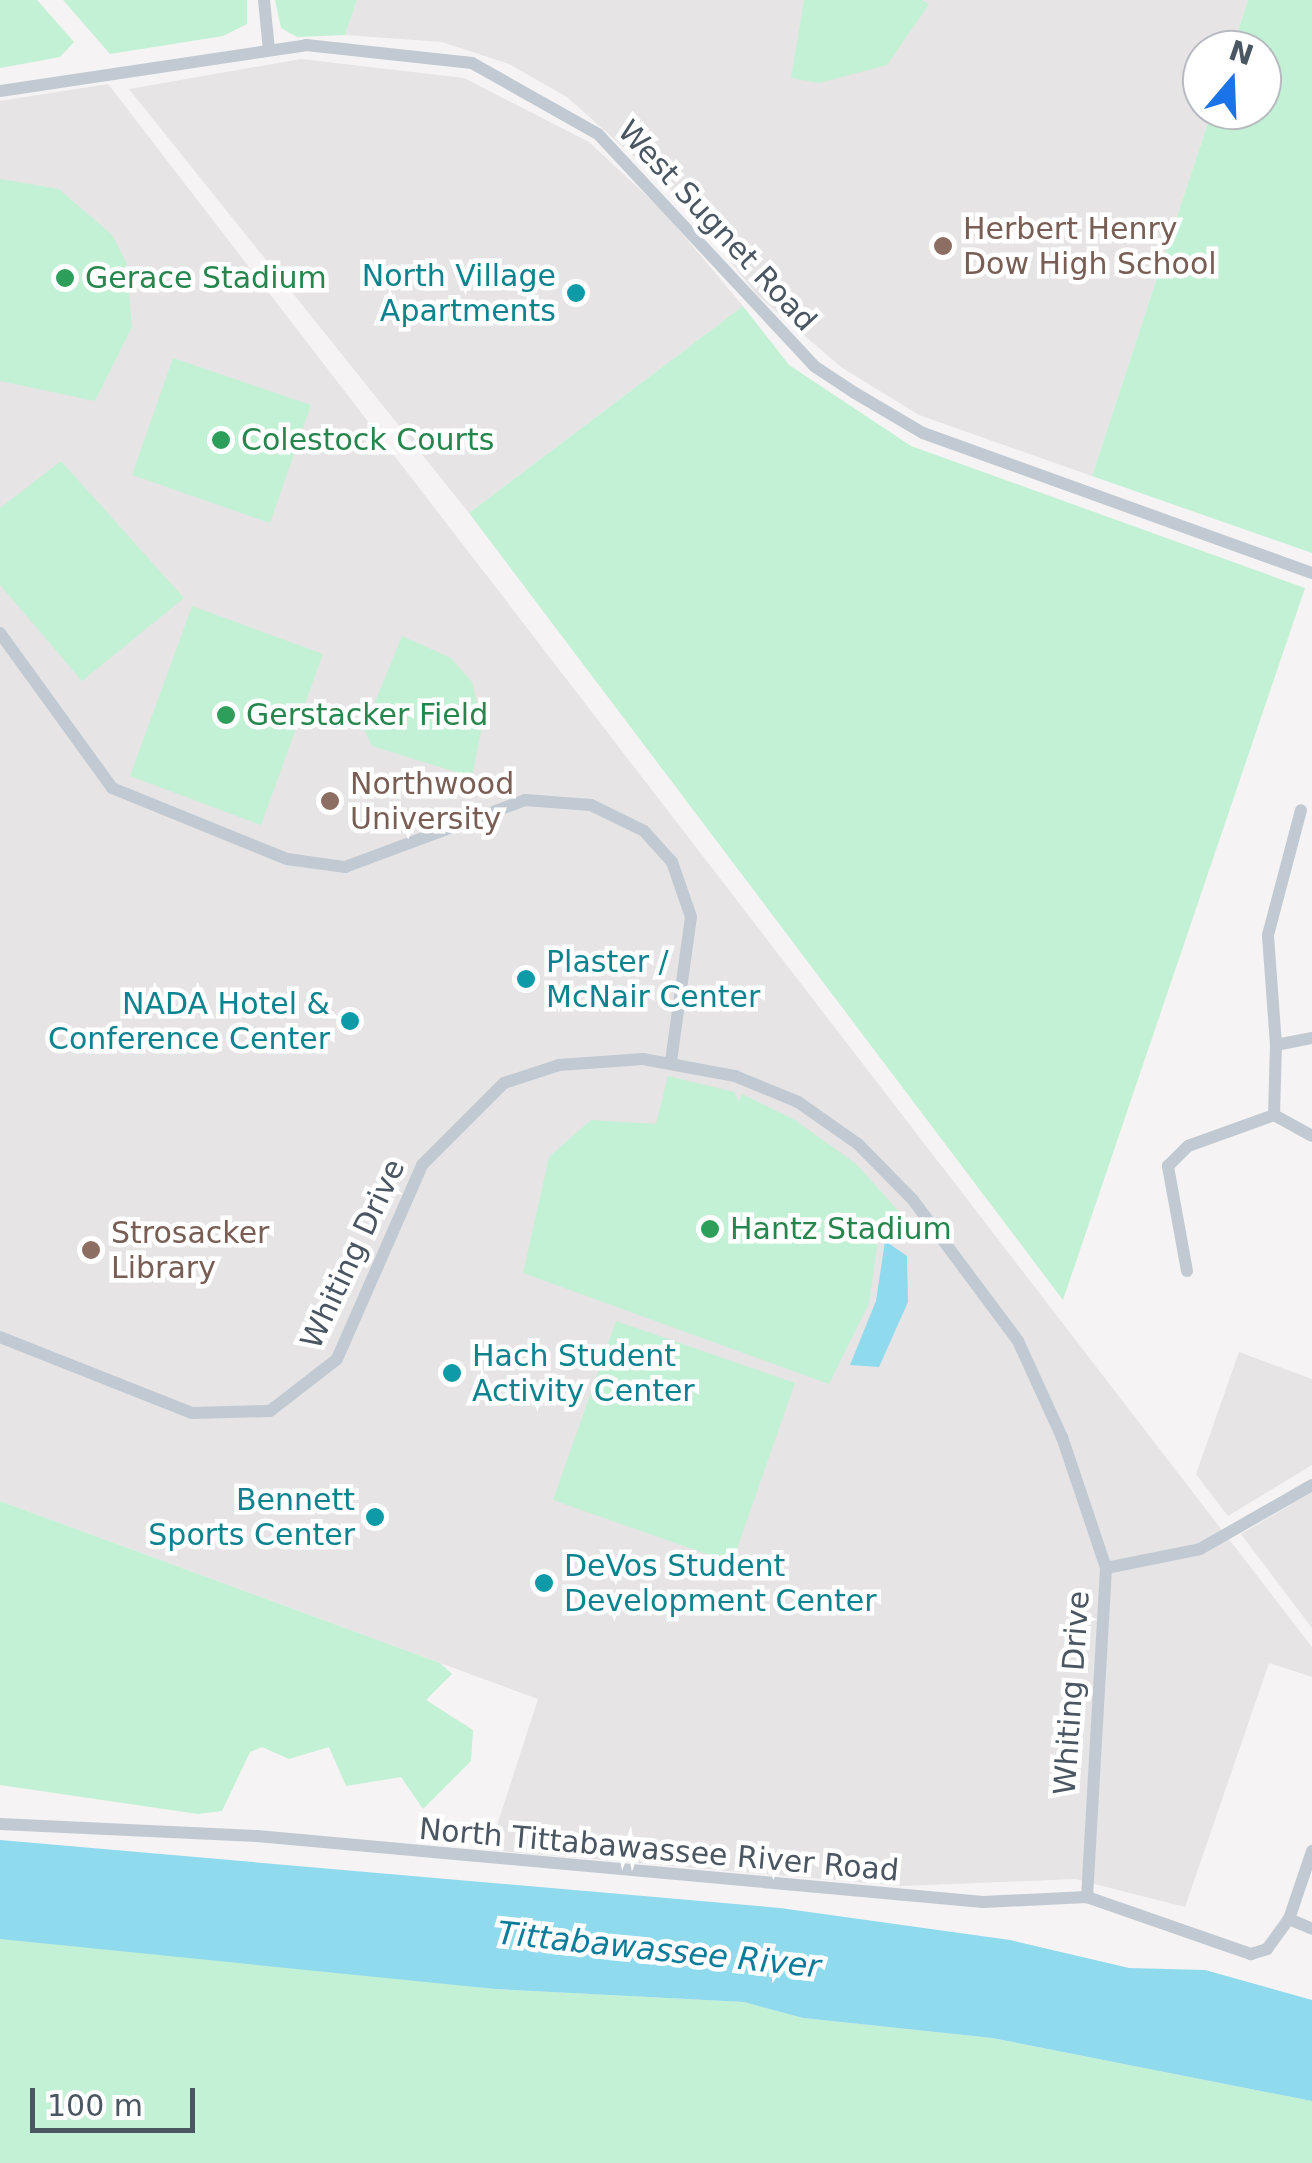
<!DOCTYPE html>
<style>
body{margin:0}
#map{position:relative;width:1312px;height:2163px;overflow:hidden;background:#f5f3f3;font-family:"DejaVu Sans",sans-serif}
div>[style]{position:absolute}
.education>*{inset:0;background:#e6e4e5}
.green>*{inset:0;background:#c3f1d5}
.water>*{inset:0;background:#90daee}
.street>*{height:12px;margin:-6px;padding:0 6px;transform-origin:6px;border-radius:6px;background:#c1cad2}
.dots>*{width:28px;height:28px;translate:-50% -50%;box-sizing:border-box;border:5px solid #fff;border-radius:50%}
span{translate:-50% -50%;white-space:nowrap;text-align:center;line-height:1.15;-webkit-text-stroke:9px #fff;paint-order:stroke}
.street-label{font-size:30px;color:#4a5661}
.education-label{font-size:30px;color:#785e54}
.left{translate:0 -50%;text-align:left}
.culture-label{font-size:30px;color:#0d838f}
.right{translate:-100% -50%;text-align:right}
.leisure-label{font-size:30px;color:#27864d}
.water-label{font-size:32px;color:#0c7c9b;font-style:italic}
.north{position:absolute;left:1182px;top:30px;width:100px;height:100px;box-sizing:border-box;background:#fff;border:2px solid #b7bbc0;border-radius:50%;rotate:19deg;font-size:28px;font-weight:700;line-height:40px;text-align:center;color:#4a5661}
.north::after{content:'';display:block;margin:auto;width:35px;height:45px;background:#1a73e8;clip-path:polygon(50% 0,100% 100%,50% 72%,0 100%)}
.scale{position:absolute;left:30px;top:2088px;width:165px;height:45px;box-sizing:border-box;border:5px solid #4a5661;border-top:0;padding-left:12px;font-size:30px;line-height:35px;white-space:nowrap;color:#4a5661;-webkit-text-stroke:8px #fff;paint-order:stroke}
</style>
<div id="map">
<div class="education">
<div style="clip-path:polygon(357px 0,1248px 0,1232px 50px,1202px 50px,1202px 110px,1212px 110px,1092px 476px,919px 415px,841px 367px,757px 295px,679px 197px,567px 97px,509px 64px,442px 42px,345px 35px)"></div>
<div style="clip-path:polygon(301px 59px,464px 78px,589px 142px,664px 212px,743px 306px,469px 513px,129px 89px)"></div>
<div style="clip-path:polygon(108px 84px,1312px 1647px,1312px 1677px,1269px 1663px,1185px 1907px,1075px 1879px,903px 1886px,489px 1850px,538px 1699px,0 1501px,0 101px)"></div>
<div style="clip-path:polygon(1239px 1352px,1312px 1379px,1312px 1465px,1228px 1516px,1196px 1474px)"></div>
<div style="clip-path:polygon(1312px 1492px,1312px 1628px,1241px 1534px)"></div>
</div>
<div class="green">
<div style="clip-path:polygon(0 0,37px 0,74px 42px,60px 57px,0 68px)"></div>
<div style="clip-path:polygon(63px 0,247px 0,247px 24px,223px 36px,110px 54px)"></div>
<div style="clip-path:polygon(275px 0,357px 0,345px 35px,297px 37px,281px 28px)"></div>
<div style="clip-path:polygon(804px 0,921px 0,929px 4px,887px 65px,819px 83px,791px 78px)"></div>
<div style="clip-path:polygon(1248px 0,1312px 0,1312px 553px,1092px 476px,1212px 110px,1262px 110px,1262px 50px,1232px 50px)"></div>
<div style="clip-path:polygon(0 179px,59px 189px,112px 235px,126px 262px,132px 327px,95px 401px,0 381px)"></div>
<div style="clip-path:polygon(743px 306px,789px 365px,911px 446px,1305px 588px,1063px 1300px,469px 513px)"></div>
<div style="clip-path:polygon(173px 358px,311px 405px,270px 523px,132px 475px)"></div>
<div style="clip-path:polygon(61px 461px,184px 598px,82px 681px,0 585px,0 508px)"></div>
<div style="clip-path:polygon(192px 606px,323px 654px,261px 825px,130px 776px)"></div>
<div style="clip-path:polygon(402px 636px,451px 658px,472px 682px,482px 726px,472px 777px,372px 746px,364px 729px)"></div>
<div style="clip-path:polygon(668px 1076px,734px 1092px,739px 1102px,742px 1094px,795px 1120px,856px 1164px,902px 1215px,879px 1233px,869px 1303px,829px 1384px,523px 1273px,549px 1157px,591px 1120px,656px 1124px)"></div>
<div style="clip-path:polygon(616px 1321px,795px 1383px,732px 1563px,553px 1500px)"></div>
<div style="clip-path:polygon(0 1501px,440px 1663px,452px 1674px,426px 1700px,473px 1730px,471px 1761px,423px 1809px,401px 1777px,346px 1786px,329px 1747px,289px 1759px,262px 1747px,250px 1752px,222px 1811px,198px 1814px,0 1785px)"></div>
<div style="clip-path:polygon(0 1939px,193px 1951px,495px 1989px,744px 2002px,803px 2018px,992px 2038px,1312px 2101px,1312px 2163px,0 2163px)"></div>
</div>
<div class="water">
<div style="clip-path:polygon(885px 1241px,907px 1256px,908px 1302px,879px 1367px,850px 1365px,876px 1301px)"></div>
<div style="clip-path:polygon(0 1840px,780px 1908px,1010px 1940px,1129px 1968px,1205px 1970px,1312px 2000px,1312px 2101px,992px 2038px,803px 2018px,744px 2002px,495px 1989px,0 1939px)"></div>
</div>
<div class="street">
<div style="left:264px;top:0;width:50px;rotate:84.3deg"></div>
<div style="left:0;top:91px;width:309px;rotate:-8.5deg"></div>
<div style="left:306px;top:45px;width:167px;rotate:6.2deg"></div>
<div style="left:472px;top:63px;width:145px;rotate:29.4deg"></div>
<div style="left:598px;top:134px;width:317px;rotate:47deg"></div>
<div style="left:814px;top:366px;width:49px;rotate:33.4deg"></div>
<div style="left:855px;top:393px;width:79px;rotate:30.5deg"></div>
<div style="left:923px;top:433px;width:413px;rotate:19.8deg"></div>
<div style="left:0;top:633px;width:191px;rotate:54.1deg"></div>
<div style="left:112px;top:788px;width:189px;rotate:22.1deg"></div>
<div style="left:287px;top:859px;width:59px;rotate:7.9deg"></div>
<div style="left:345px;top:867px;width:192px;rotate:-20.4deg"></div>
<div style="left:525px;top:800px;width:66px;rotate:4.3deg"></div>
<div style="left:591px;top:805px;width:59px;rotate:26.1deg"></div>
<div style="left:644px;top:831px;width:42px;rotate:47.9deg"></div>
<div style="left:672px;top:862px;width:58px;rotate:70.9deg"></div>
<div style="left:691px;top:917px;width:146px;rotate:97.9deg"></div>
<div style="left:1276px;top:1045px;width:110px;rotate:-94.2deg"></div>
<div style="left:1268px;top:935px;width:129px;rotate:-75.2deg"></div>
<div style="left:1274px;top:1115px;width:43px;rotate:28.9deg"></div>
<div style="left:1187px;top:1271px;width:107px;rotate:-100.3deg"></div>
<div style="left:1168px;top:1166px;width:28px;rotate:-45deg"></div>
<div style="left:1188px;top:1146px;width:91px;rotate:-19.8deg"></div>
<div style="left:1274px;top:1115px;width:70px;rotate:-88.4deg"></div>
<div style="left:1276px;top:1045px;width:37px;rotate:-11deg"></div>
<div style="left:0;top:1337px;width:206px;rotate:21.6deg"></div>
<div style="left:192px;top:1413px;width:78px;rotate:-1.5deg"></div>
<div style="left:270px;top:1411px;width:85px;rotate:-37.8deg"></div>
<div style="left:337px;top:1359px;width:212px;rotate:-66.3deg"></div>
<div style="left:422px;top:1165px;width:116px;rotate:-45deg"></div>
<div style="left:504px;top:1083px;width:58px;rotate:-18.1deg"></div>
<div style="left:559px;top:1065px;width:84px;rotate:-4.1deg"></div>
<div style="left:643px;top:1059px;width:94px;rotate:10.5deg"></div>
<div style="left:735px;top:1076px;width:68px;rotate:22.4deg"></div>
<div style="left:798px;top:1102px;width:73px;rotate:35deg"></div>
<div style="left:858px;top:1144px;width:78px;rotate:45.5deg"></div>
<div style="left:913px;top:1200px;width:176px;rotate:53.3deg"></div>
<div style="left:1018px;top:1341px;width:106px;rotate:65.4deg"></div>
<div style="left:1062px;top:1437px;width:138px;rotate:71.4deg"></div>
<div style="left:1106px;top:1568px;width:330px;rotate:93.3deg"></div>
<div style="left:1106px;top:1568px;width:96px;rotate:-11.4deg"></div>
<div style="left:1200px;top:1549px;width:129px;rotate:-29.7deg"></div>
<div style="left:0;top:1824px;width:257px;rotate:2.7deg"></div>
<div style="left:257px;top:1836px;width:729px;rotate:5.19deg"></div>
<div style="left:983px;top:1902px;width:104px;rotate:-2.8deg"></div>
<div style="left:1087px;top:1897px;width:174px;rotate:19.2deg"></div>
<div style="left:1251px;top:1954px;width:17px;rotate:-17deg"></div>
<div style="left:1267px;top:1949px;width:37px;rotate:-54deg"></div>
<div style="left:1289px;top:1919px;width:72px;rotate:-71.3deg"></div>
<div style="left:1289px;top:1919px;width:25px;rotate:23deg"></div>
</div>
<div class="dots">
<div style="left:943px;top:246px;background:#8d6e63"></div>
<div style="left:65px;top:278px;background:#2e9e5b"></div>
<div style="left:576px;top:293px;background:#0f9aa8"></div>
<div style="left:221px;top:440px;background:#2e9e5b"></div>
<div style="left:226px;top:715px;background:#2e9e5b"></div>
<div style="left:330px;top:801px;background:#8d6e63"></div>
<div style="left:526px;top:979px;background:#0f9aa8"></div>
<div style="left:350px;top:1021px;background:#0f9aa8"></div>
<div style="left:710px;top:1229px;background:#2e9e5b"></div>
<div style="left:91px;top:1250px;background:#8d6e63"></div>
<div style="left:452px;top:1373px;background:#0f9aa8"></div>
<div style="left:375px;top:1517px;background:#0f9aa8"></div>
<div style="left:544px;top:1583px;background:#0f9aa8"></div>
</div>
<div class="street-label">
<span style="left:717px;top:226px;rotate:47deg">West Sugnet Road</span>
<span style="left:353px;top:1254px;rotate:-65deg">Whiting Drive</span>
<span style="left:1072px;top:1693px;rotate:-86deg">Whiting Drive</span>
<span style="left:659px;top:1850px;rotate:5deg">North Tittabawassee River Road</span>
</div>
<div class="education-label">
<span class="left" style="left:963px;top:246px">Herbert Henry<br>Dow High School</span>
<span class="left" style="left:350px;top:801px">Northwood<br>University</span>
<span class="left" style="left:111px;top:1250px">Strosacker<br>Library</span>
</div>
<div class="culture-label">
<span class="right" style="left:556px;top:293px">North Village<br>Apartments</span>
<span class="left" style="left:546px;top:979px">Plaster /<br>McNair Center</span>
<span class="right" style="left:330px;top:1021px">NADA Hotel &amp;<br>Conference Center</span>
<span class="left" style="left:472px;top:1373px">Hach Student<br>Activity Center</span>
<span class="right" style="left:355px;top:1517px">Bennett<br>Sports Center</span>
<span class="left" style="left:564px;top:1583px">DeVos Student<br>Development Center</span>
</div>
<div class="leisure-label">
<span class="left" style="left:85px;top:278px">Gerace Stadium</span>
<span class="left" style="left:241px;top:440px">Colestock Courts</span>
<span class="left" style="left:246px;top:715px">Gerstacker Field</span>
<span class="left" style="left:730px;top:1229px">Hantz Stadium</span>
</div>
<div class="water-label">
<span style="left:659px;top:1950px;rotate:6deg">Tittabawassee River</span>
</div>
<div class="north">N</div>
<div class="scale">100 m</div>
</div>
